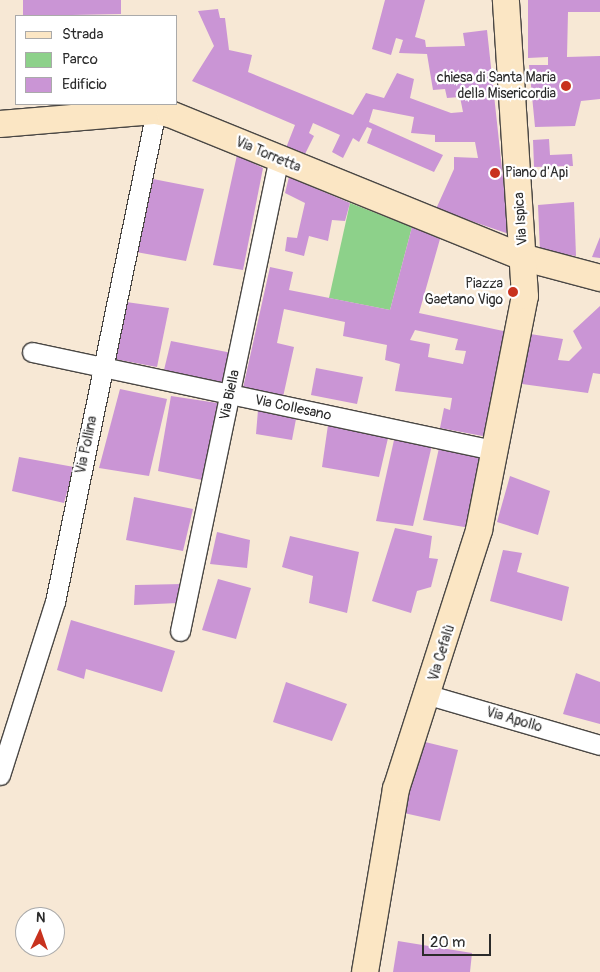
<!DOCTYPE html>
<meta charset="utf-8">
<style>
body{margin:0}
#map{position:relative;width:600px;height:972px;overflow:hidden;background:#f7e8d5;font-family:Pangolin,sans-serif}
div>[style]{position:absolute}
.green>*{inset:0;background:#8dd18a}
.building>*{inset:0;background:#ca95d5}
.roads{filter:drop-shadow(1px 0 #4a4744) drop-shadow(-1px 0 #4a4744) drop-shadow(0 1px #4a4744) drop-shadow(0 -1px #4a4744)}
.street>*{height:19px;margin:-9.5px;padding:0 9.5px;transform-origin:9.5px;border-radius:9.5px;background:#fff}
.secondary>*{height:26px;margin:-13px;padding:0 13px;transform-origin:13px;border-radius:13px;background:#fbe6c4}
.dots>*{width:14px;height:14px;translate:-50% -50%;box-sizing:border-box;border:2px solid #fff;border-radius:50%}
span{translate:-50% -50%;white-space:nowrap;text-align:center;line-height:1.15;-webkit-text-stroke:4.5px #fff;paint-order:stroke}
.poi-label{font-size:14px;color:#2b2b2b}
.right{translate:-100% -50%;text-align:right}
.left{translate:0 -50%;text-align:left}
.street-label{font-size:14px;color:#2b2b2b}
.legend{position:absolute;left:15px;top:15px;width:162px;height:90px;box-sizing:border-box;background:#fff;border:1px solid #aaa;margin:0;padding:6px 9px;list-style:none;font-size:15px;color:#2b2b2b}
.legend li{display:flex;align-items:center;gap:10px;height:25px}
.legend b{width:25px;border:1px solid #aaa}
.north{position:absolute;left:15px;top:907px;width:50px;height:50px;box-sizing:border-box;background:#fff;border:1px solid #aaa;border-radius:50%;rotate:3deg;font-size:14px;font-weight:700;line-height:20px;text-align:center;color:#2b2b2b}
.north::after{content:'';display:block;margin:auto;width:18px;height:22px;background:#c8321e;clip-path:polygon(50% 0,100% 100%,50% 72%,0 100%)}
.scale{position:absolute;left:422px;top:934px;width:69px;height:22px;box-sizing:border-box;border:2px solid #2b2b2b;border-top:0;padding-left:6px;font-size:15px;line-height:18px;white-space:nowrap;color:#2b2b2b;-webkit-text-stroke:4px #fff;paint-order:stroke}
</style>
<div id="map">
<div class="green">
<div style="clip-path:polygon(350px 203px,412px 227px,390px 310px,329px 298px)"></div>
</div>
<div class="building">
<div style="clip-path:polygon(23px 0,121px 0,121px 14px,23px 16px)"></div>
<div style="clip-path:polygon(385px 0,425px 0,415px 37px,425px 40px,426px 47px,465px 46px,463px 33px,487px 30px,509px 234px,436px 209px,454px 169px,454px 157px,478px 158px,475px 142px,435px 142px,435px 135px,411px 133px,414px 117px,373px 109px,369px 122px,443px 155px,434px 172px,367px 143px,372px 129px,367px 127px,359px 142px,353px 138px,343px 158px,332px 152px,340px 135px,313px 123px,309px 133px,314px 136px,304px 156px,286px 148px,295px 125px,192px 81px,214px 46px,198px 11px,218px 9px,220px 18px,225px 18px,229px 50px,252px 55px,248px 72px,353px 115px,366px 93px,384px 98px,397px 73px,414px 79px,410px 98px,451px 113px,463px 112px,460px 97px,447px 98px,445px 89px,433px 90px,427px 54px,399px 53px,403px 40px,396px 38px,391px 55px,372px 49px)"></div>
<div style="clip-path:polygon(528px 0,600px 0,600px 12px,568px 12px,567px 57px,600px 56px,600px 99px,581px 101px,575px 126px,535px 127px,529px 65px,548px 65px,548px 57px,528px 58px)"></div>
<div style="clip-path:polygon(549px 139px,550px 155px,572px 154px,573px 166px,534px 167px,533px 140px)"></div>
<div style="clip-path:polygon(237px 155px,263px 168px,243px 270px,213px 265px)"></div>
<div style="clip-path:polygon(289px 177px,350px 203px,345px 221px,332px 220px,328px 241px,309px 236px,304px 256px,285px 251px,287px 237px,297px 238px,305px 203px,285px 193px)"></div>
<div style="clip-path:polygon(148px 178px,204px 189px,186px 261px,136px 252px)"></div>
<div style="clip-path:polygon(574px 202px,576px 256px,540px 251px,538px 205px)"></div>
<div style="clip-path:polygon(evenodd,412px 227px,440px 239px,419px 313px,508px 332px,488px 437px,440px 428px,444px 408px,450px 410px,452px 398px,395px 391px,400px 364px,385px 360px,387px 345px,343px 336px,345px 322px,284px 309px,277px 343px,294px 347px,283px 397px,243px 388px,270px 267px,293px 272px,289px 290px,390px 310px,412px 227px,415px 330px,458px 339px,455px 350px,466px 351px,463px 364px,428px 357px,430px 344px,410px 340px,415px 330px)"></div>
<div style="clip-path:polygon(600px 237px,600px 258px,592px 257px)"></div>
<div style="clip-path:polygon(126px 302px,169px 308px,157px 367px,114px 359px)"></div>
<div style="clip-path:polygon(600px 306px,600px 374px,593px 373px,588px 393px,522px 384px,530px 334px,563px 339px,558px 360px,569px 361px,582px 348px,573px 331px)"></div>
<div style="clip-path:polygon(171px 341px,232px 353px,223px 386px,164px 370px)"></div>
<div style="clip-path:polygon(316px 368px,363px 377px,357px 404px,311px 395px)"></div>
<div style="clip-path:polygon(120px 389px,167px 399px,149px 476px,99px 468px)"></div>
<div style="clip-path:polygon(171px 396px,224px 404px,207px 481px,158px 471px)"></div>
<div style="clip-path:polygon(258px 410px,296px 419px,292px 440px,256px 434px)"></div>
<div style="clip-path:polygon(328px 425px,388px 438px,379px 477px,322px 467px)"></div>
<div style="clip-path:polygon(394px 440px,432px 445px,413px 526px,376px 521px)"></div>
<div style="clip-path:polygon(439px 448px,488px 458px,470px 528px,423px 520px)"></div>
<div style="clip-path:polygon(19px 457px,74px 467px,64px 503px,12px 491px)"></div>
<div style="clip-path:polygon(510px 476px,550px 491px,538px 535px,497px 522px)"></div>
<div style="clip-path:polygon(134px 497px,193px 509px,183px 551px,126px 540px)"></div>
<div style="clip-path:polygon(395px 528px,432px 536px,429px 558px,438px 559px,431px 587px,417px 591px,411px 613px,372px 601px)"></div>
<div style="clip-path:polygon(217px 532px,250px 540px,247px 568px,210px 564px)"></div>
<div style="clip-path:polygon(290px 536px,359px 552px,347px 613px,309px 603px,313px 576px,282px 567px)"></div>
<div style="clip-path:polygon(503px 550px,522px 553px,517px 572px,569px 587px,562px 621px,490px 601px)"></div>
<div style="clip-path:polygon(218px 579px,251px 588px,236px 639px,202px 630px)"></div>
<div style="clip-path:polygon(182px 584px,178px 603px,134px 605px,135px 585px)"></div>
<div style="clip-path:polygon(71px 620px,175px 651px,162px 692px,86px 669px,84px 679px,57px 670px)"></div>
<div style="clip-path:polygon(576px 673px,600px 682px,600px 724px,563px 714px)"></div>
<div style="clip-path:polygon(286px 682px,347px 704px,332px 741px,273px 722px)"></div>
<div style="clip-path:polygon(421px 741px,458px 750px,440px 821px,404px 813px)"></div>
<div style="clip-path:polygon(398px 941px,472px 953px,470px 972px,393px 972px)"></div>
</div>
<div class="roads">
<div class="street">
<div style="left:32px;top:352px;width:474px;rotate:12deg"></div>
<div style="left:180px;top:631px;width:481px;rotate:-78.2deg"></div>
<div style="left:429px;top:695px;width:178px;rotate:16.3deg"></div>
<div style="left:0;top:775px;width:182px;rotate:-72.4deg"></div>
<div style="left:55px;top:602px;width:501px;rotate:-78.38deg"></div>
</div>
<div class="secondary">
<div style="left:0;top:124px;width:157px;rotate:-4.8deg"></div>
<div style="left:156px;top:111px;width:14px;rotate:12deg"></div>
<div style="left:170px;top:114px;width:383px;rotate:22.1deg"></div>
<div style="left:525px;top:258px;width:78px;rotate:14.9deg"></div>
<div style="left:365px;top:972px;width:186px;rotate:-80.4deg"></div>
<div style="left:396px;top:789px;width:272px;rotate:-72.2deg"></div>
<div style="left:479px;top:530px;width:238px;rotate:-78.9deg"></div>
<div style="left:525px;top:296px;width:297px;rotate:-93.7deg"></div>
</div>
</div>
<div class="dots">
<div style="left:566px;top:86px;background:#c8321e"></div>
<div style="left:495px;top:173px;background:#c8321e"></div>
<div style="left:513px;top:292px;background:#c8321e"></div>
</div>
<div class="poi-label">
<span class="right" style="left:556px;top:86px">chiesa di Santa Maria<br>della Misericordia</span>
<span class="left" style="left:505px;top:173px">Piano d'Api</span>
<span class="right" style="left:503px;top:292px">Piazza<br>Gaetano Vigo</span>
</div>
<div class="street-label">
<span style="left:268px;top:155px;rotate:23deg">Via Torretta</span>
<span style="left:521px;top:219px;rotate:-94deg">Via Ispica</span>
<span style="left:230px;top:395px;rotate:-78deg">Via Biella</span>
<span style="left:293px;top:408px;rotate:12deg">Via Collesano</span>
<span style="left:87px;top:445px;rotate:-78deg">Via Pollina</span>
<span style="left:442px;top:653px;rotate:-73deg">Via Cefalù</span>
<span style="left:514px;top:720px;rotate:16deg">Via Apollo</span>
</div>
<ul class="legend">
<li><b style="height:6px;background:#fbe6c4"></b>Strada</li>
<li><b style="height:14px;background:#8dd18a"></b>Parco</li>
<li><b style="height:14px;background:#ca95d5"></b>Edificio</li>
</ul>
<div class="north">N</div>
<div class="scale">20 m</div>
</div>
